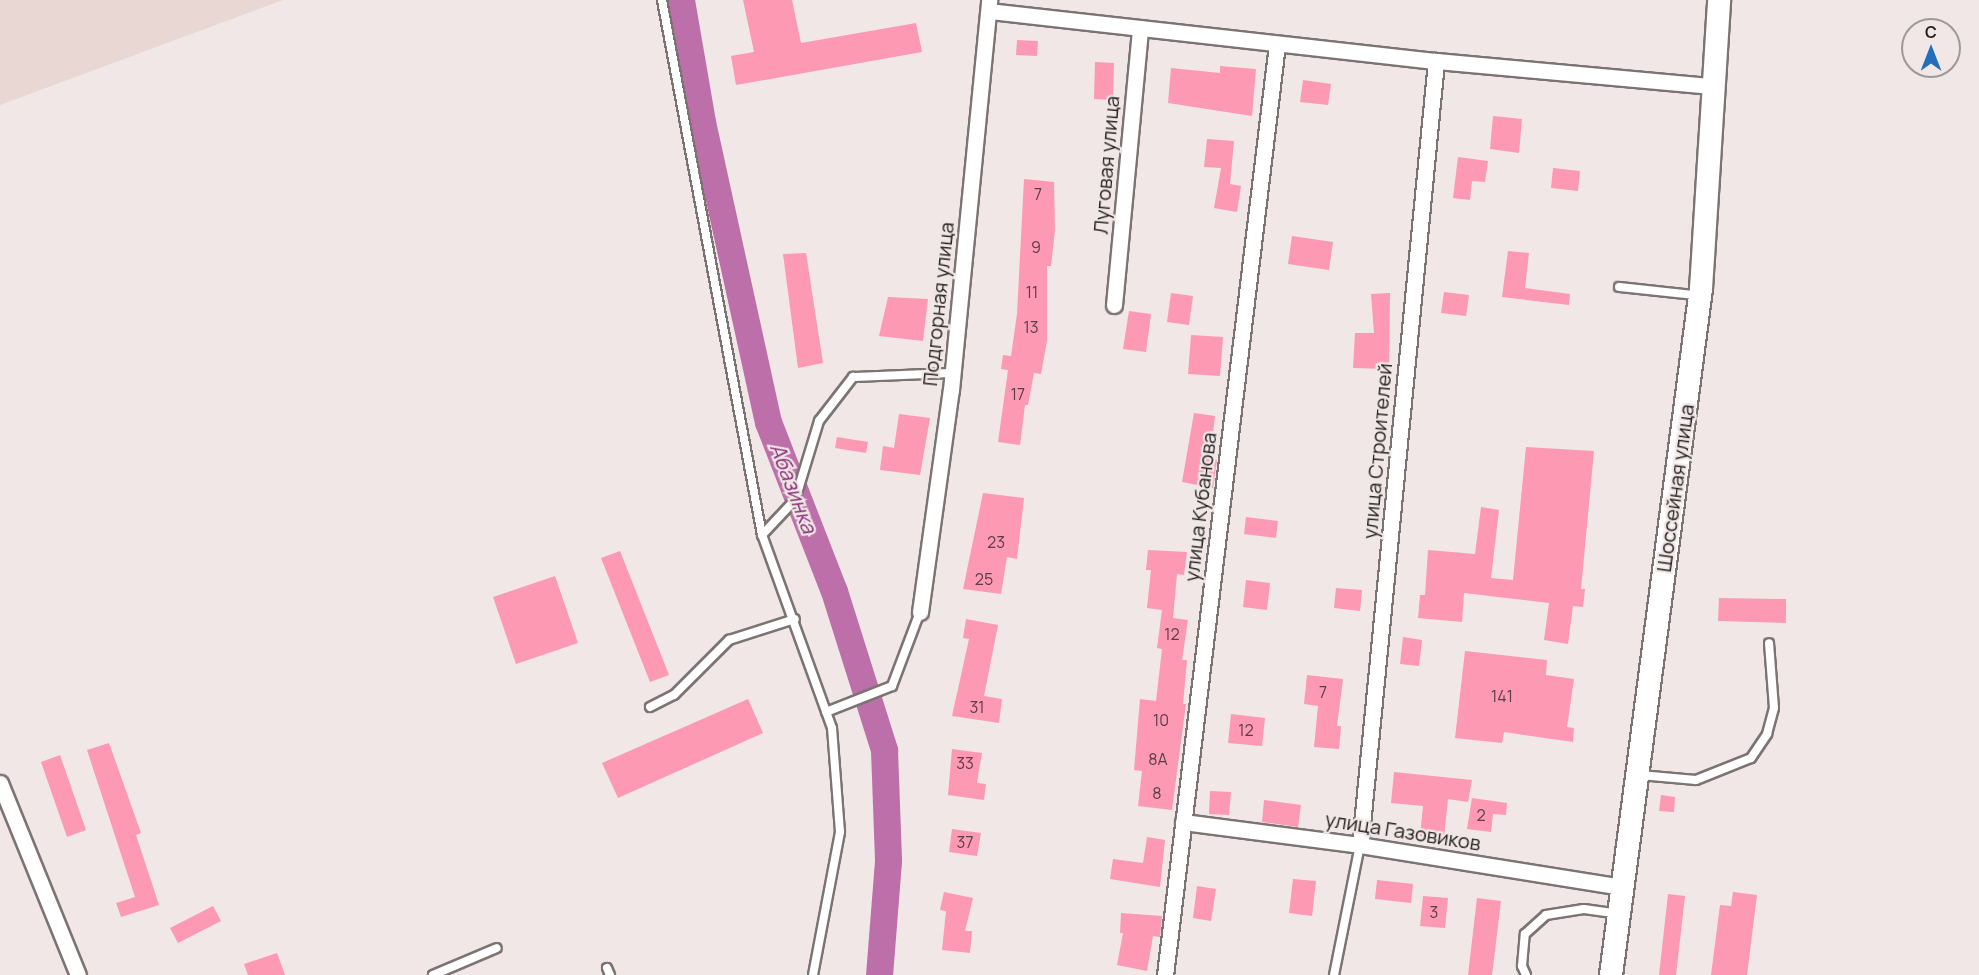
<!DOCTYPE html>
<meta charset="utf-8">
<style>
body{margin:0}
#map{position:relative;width:1979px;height:975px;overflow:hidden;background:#f0e7e6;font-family:Manrope,sans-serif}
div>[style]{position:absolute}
.built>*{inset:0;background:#e8d7d3}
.river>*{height:27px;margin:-13.5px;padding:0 13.5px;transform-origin:13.5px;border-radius:13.5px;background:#bc6fa9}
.building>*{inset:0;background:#fd99b2}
.roads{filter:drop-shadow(2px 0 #7b7472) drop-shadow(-2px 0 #7b7472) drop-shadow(0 2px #7b7472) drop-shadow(0 -2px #7b7472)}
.service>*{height:8px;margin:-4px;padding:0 4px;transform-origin:4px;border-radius:4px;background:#fff}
.minor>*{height:15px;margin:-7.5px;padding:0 7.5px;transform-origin:7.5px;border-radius:7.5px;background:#fff}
.secondary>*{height:22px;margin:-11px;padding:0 11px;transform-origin:11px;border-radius:11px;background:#fff}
span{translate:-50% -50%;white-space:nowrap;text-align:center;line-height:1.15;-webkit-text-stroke:4.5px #f0e7e6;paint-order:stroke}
.number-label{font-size:16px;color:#5a3f44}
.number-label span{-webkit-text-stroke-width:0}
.street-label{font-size:20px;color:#242120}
.water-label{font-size:21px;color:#862a74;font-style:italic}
.north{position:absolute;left:1901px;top:18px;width:60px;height:60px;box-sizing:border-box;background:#f0e7e6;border:2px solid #9e9897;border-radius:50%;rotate:0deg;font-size:16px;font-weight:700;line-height:24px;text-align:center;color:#242120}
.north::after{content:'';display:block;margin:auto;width:21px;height:27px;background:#226ebd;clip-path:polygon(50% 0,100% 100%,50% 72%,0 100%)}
</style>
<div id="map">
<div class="built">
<div style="clip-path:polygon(0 0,283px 0,0 105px)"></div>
</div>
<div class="river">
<div style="left:681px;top:0;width:124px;rotate:80.2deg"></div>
<div style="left:702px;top:122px;width:307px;rotate:77.6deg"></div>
<div style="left:768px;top:422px;width:181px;rotate:68.7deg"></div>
<div style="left:834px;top:591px;width:167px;rotate:72.5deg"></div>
<div style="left:884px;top:750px;width:111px;rotate:87.9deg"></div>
<div style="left:888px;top:861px;width:114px;rotate:94.5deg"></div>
</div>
<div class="building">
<div style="clip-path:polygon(743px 0,792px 0,801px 43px,916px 23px,922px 52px,736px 85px,731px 56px,754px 52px)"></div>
<div style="clip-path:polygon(1017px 40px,1038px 41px,1037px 56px,1016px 55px)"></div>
<div style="clip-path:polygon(1095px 62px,1114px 63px,1113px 100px,1094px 99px)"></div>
<div style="clip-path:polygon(1220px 66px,1256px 69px,1252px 116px,1168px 103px,1171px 68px,1220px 73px)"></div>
<div style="clip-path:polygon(1303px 80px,1331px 84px,1328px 105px,1300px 102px)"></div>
<div style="clip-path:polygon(1493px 116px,1522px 119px,1519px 153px,1490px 149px)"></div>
<div style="clip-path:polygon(1207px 139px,1234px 141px,1230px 184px,1241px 186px,1237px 212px,1214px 208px,1221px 168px,1204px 167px)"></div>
<div style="clip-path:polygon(1458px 157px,1488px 161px,1485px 182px,1472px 181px,1470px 200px,1453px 198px)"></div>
<div style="clip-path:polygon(1553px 168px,1580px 171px,1578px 191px,1551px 188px)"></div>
<div style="clip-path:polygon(1024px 179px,1054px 182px,1055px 230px,1051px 266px,1047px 266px,1047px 341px,1041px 374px,1034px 373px,1028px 405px,1025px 405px,1020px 445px,998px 442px,1008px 370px,1001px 369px,1003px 355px,1011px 356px,1017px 314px)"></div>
<div style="clip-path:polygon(1292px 236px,1333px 242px,1329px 270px,1288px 264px)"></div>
<div style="clip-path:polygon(1508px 251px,1529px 253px,1525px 288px,1570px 294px,1569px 305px,1502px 297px)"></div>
<div style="clip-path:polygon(806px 253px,823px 363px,798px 368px,783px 254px)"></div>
<div style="clip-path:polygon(1444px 292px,1469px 295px,1466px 316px,1441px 313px)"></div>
<div style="clip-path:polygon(1171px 293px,1193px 296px,1189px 325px,1167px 322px)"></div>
<div style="clip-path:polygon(1390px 293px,1389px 369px,1353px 368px,1355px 333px,1374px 333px,1371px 294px)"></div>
<div style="clip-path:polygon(888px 297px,928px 299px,923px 341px,879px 336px)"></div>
<div style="clip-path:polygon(1129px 311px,1151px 314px,1146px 352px,1123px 349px)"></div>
<div style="clip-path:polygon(1191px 335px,1223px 337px,1220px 376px,1188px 374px)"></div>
<div style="clip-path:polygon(1194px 413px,1215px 416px,1210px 459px,1217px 460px,1213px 488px,1182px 482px)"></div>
<div style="clip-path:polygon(899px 414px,930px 418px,920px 475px,880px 470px,883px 446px,894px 448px)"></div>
<div style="clip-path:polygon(837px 437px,868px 442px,866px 453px,835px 448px)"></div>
<div style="clip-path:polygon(1526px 447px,1594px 451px,1581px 589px,1585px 589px,1583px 607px,1573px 606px,1568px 644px,1544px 640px,1549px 603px,1464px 593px,1462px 622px,1418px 618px,1420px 595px,1425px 595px,1428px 550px,1475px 554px,1481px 507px,1499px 510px,1491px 578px,1513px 580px)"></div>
<div style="clip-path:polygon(983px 493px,1024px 498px,1017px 559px,1007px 557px,1001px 594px,963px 589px)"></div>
<div style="clip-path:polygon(1246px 517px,1278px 521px,1276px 538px,1244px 534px)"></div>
<div style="clip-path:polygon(1148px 550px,1187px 552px,1184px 575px,1177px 574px,1173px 618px,1188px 620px,1182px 660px,1187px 660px,1183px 704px,1186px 704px,1172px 810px,1138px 806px,1142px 771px,1134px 770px,1140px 699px,1156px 701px,1162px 649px,1157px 648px,1162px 610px,1147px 608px,1151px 570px,1146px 570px)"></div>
<div style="clip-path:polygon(620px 551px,669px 675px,650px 682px,601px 558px)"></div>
<div style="clip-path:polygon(555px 576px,578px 643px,516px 664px,493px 597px)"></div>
<div style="clip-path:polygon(1246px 580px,1270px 583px,1267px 610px,1243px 607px)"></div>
<div style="clip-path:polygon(1336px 588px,1362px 590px,1360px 611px,1334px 608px)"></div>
<div style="clip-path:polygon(1719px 598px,1786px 599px,1786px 623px,1718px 621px)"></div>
<div style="clip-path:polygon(966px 619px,998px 625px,984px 696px,1002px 699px,999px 723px,952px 716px,969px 639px,963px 638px)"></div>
<div style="clip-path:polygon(1403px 637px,1422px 640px,1419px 666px,1400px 664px)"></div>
<div style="clip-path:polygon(1465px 651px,1547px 660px,1546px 675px,1574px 679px,1567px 727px,1574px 728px,1573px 742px,1504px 732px,1502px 743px,1455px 738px)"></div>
<div style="clip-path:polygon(1307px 675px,1343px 679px,1337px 726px,1341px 726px,1339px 749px,1314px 747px,1318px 706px,1304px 704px)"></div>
<div style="clip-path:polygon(748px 699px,763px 733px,618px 798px,602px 763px)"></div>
<div style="clip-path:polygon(1231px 714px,1265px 718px,1262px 746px,1228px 743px)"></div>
<div style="clip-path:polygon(109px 743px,141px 833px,136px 835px,159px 905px,121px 917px,116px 903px,135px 897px,87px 750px)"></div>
<div style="clip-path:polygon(952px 749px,982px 753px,977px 783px,986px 784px,984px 800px,948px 795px)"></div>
<div style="clip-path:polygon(60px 755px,86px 830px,67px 837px,41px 762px)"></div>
<div style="clip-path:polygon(1394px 772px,1472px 780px,1468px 802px,1448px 799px,1444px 838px,1420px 836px,1423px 806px,1391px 803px)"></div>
<div style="clip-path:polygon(1210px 791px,1231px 792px,1229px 815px,1209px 814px)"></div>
<div style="clip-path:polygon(1661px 795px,1675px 797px,1674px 812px,1659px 811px)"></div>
<div style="clip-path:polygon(1472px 798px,1507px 803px,1506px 815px,1493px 814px,1491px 832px,1467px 829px)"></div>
<div style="clip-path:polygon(1264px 800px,1301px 805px,1298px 827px,1262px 822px)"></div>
<div style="clip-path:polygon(952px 829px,981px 833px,977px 856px,949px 852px)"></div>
<div style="clip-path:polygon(1147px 837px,1165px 840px,1160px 887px,1110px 879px,1113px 859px,1143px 863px)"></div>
<div style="clip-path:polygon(1293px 879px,1316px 881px,1312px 916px,1289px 913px)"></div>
<div style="clip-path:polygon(1377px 880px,1413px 884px,1411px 903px,1375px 899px)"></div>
<div style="clip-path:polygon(1197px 886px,1216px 889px,1211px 921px,1193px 918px)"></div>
<div style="clip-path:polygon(944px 892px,973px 898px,965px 931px,972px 931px,970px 953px,942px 950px,946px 911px,940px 910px)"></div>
<div style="clip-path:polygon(1733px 892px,1757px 895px,1747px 975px,1711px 975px,1720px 905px,1731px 906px)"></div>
<div style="clip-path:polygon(1668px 894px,1685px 896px,1676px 975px,1659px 975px)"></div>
<div style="clip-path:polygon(1423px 896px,1448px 898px,1445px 928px,1420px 926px)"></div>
<div style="clip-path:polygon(1477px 898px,1501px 901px,1492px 975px,1468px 975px)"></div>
<div style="clip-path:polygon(213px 906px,221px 921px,178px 943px,170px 928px)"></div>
<div style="clip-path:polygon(1121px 913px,1162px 916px,1160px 937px,1153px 936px,1147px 971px,1117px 965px,1123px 933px,1120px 933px)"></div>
<div style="clip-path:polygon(277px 953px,285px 975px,248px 975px,244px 964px)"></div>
</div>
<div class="roads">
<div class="service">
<div style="left:662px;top:0;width:544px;rotate:79.41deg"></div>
<div style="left:1619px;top:287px;width:75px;rotate:6.1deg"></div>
<div style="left:650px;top:707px;width:27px;rotate:-27deg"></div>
<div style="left:674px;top:695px;width:78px;rotate:-45deg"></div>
<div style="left:729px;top:640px;width:69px;rotate:-17.7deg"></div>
<div style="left:826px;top:712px;width:71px;rotate:-21.5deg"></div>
<div style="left:892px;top:686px;width:79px;rotate:-69.3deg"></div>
<div style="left:1640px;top:775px;width:56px;rotate:5.1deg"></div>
<div style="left:1696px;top:780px;width:59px;rotate:-21.8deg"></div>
<div style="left:1751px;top:758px;width:29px;rotate:-56deg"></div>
<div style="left:1767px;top:734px;width:27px;rotate:-75deg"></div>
<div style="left:1774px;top:708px;width:65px;rotate:-94.4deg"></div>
<div style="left:607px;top:968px;width:8px;rotate:67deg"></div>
<div style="left:433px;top:975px;width:69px;rotate:-22.9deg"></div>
<div style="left:813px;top:975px;width:146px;rotate:-79.3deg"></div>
<div style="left:840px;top:832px;width:104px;rotate:-94.4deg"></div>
<div style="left:832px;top:728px;width:205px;rotate:-109.9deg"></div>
<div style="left:762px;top:535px;width:48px;rotate:-46.7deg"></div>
<div style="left:795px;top:500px;width:83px;rotate:-73.1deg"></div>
<div style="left:819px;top:421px;width:56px;rotate:-52.3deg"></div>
<div style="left:853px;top:377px;width:99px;rotate:-2.3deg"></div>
<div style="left:1334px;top:975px;width:133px;rotate:-78.7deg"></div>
<div style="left:1526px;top:975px;width:10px;rotate:-114deg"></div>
<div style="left:1522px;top:966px;width:32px;rotate:-85deg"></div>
<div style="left:1525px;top:934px;width:28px;rotate:-42deg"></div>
<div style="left:1546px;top:915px;width:38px;rotate:-9deg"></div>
<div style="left:1584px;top:909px;width:29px;rotate:8deg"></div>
</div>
<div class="minor">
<div style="left:989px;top:11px;width:450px;rotate:6.4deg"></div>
<div style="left:1436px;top:61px;width:275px;rotate:5.2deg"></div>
<div style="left:1114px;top:305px;width:278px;rotate:-84.6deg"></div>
<div style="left:920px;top:612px;width:224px;rotate:-82.1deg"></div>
<div style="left:951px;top:390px;width:392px;rotate:-84.4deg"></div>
<div style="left:0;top:783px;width:207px;rotate:67.9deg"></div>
<div style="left:1183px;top:822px;width:178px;rotate:7.4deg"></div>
<div style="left:1360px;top:845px;width:258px;rotate:9.1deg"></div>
<div style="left:1360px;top:845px;width:788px;rotate:-84.46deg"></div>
<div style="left:1165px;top:975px;width:938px;rotate:-83.14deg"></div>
</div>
<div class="secondary">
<div style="left:1611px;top:975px;width:692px;rotate:-82.53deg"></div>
<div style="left:1701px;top:289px;width:290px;rotate:-86.4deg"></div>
</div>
</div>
<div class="number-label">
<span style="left:1038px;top:194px">7</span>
<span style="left:1036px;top:247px">9</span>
<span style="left:1032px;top:292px">11</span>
<span style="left:1031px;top:327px">13</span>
<span style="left:1018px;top:394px">17</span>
<span style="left:996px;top:542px">23</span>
<span style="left:984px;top:579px">25</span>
<span style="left:1172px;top:634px">12</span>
<span style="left:1323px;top:692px">7</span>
<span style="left:1502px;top:696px">141</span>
<span style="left:977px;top:707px">31</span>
<span style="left:1161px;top:720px">10</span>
<span style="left:1246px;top:730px">12</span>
<span style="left:1158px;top:759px">8А</span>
<span style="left:965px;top:763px">33</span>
<span style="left:1157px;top:793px">8</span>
<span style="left:1481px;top:815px">2</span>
<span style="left:965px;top:842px">37</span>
<span style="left:1434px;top:912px">3</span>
</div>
<div class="street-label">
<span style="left:1106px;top:165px;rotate:-85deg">Луговая улица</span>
<span style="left:938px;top:304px;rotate:-84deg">Подгорная улица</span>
<span style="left:1377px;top:451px;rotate:-85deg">улица Строителей</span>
<span style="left:1675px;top:488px;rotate:-82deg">Шоссейная улица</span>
<span style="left:1200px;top:507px;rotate:-83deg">улица Кубанова</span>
<span style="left:1403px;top:831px;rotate:9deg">улица Газовиков</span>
</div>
<div class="water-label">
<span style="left:794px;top:488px;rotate:69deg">Абазинка</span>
</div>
<div class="north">С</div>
</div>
